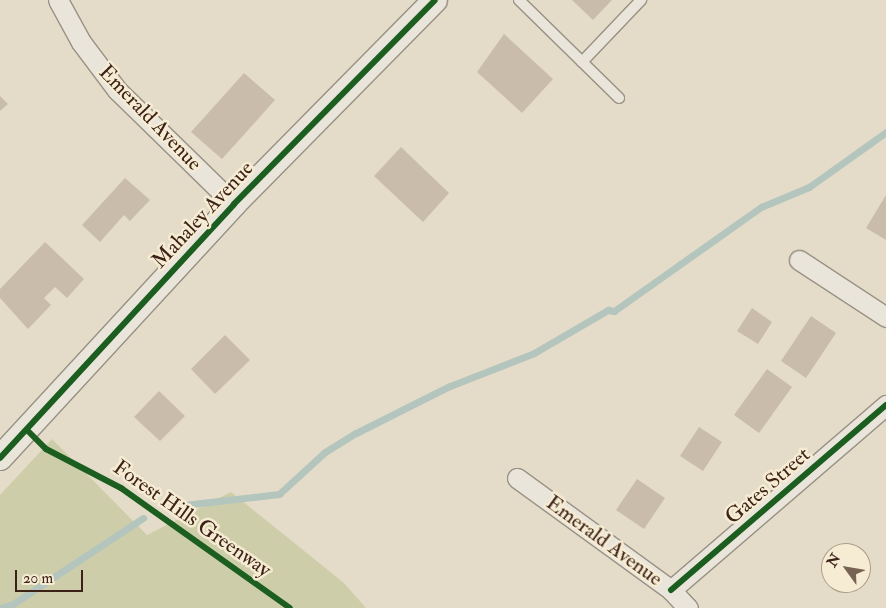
<!DOCTYPE html>
<style>
body{margin:0}
#map{position:relative;width:886px;height:608px;overflow:hidden;background:#e4dcc8;font-family:"IM FELL Double Pica",serif}
div>[style]{position:absolute}
.green>*{inset:0;background:#cdcea9}
.stream>*{height:7px;margin:-3.5px;padding:0 3.5px;transform-origin:3.5px;border-radius:3.5px;background:#b4c5be}
.building>*{inset:0;background:#cabcaa}
.roads{filter:drop-shadow(1px 0 #999184) drop-shadow(-1px 0 #999184) drop-shadow(0 1px #999184) drop-shadow(0 -1px #999184)}
.service>*{height:10px;margin:-5px;padding:0 5px;transform-origin:5px;border-radius:5px;background:#eae5db}
.minor>*{height:19px;margin:-9.5px;padding:0 9.5px;transform-origin:9.5px;border-radius:9.5px;background:#eae5db}
.tertiary>*{height:24px;margin:-12px;padding:0 12px;transform-origin:12px;border-radius:12px;background:#eae5db}
.cycleway>*{height:6px;margin:-3px;padding:0 3px;transform-origin:3px;border-radius:3px;background:#1b5e20}
span{translate:-50% -50%;white-space:nowrap;text-align:center;line-height:1.15;-webkit-text-stroke:5px #f6ecd3;paint-order:stroke}
.street-label{font-size:21px;color:#3c2116}
.north{position:absolute;left:821px;top:543px;width:50px;height:50px;box-sizing:border-box;background:#f6ecd3;border:1px solid #ac9b87;border-radius:50%;rotate:302deg;font-size:14px;font-weight:700;line-height:20px;text-align:center;color:#3c2116}
.north::after{content:'';display:block;margin:auto;width:18px;height:22px;background:#776254;clip-path:polygon(50% 0,100% 100%,50% 72%,0 100%)}
.scale{position:absolute;left:15px;top:570px;width:68px;height:22px;box-sizing:border-box;border:2px solid #3c2116;border-top:0;padding-left:6px;font-size:15px;line-height:18px;white-space:nowrap;color:#3c2116;-webkit-text-stroke:4px #f6ecd3;paint-order:stroke}
</style>
<div id="map">
<div class="green">
<div style="clip-path:polygon(52px 439px,147px 535px,231px 492px,344px 583px,366px 608px,0 608px,0 495px)"></div>
</div>
<div class="stream">
<div style="left:175px;top:506px;width:105px;rotate:-6.6deg"></div>
<div style="left:279px;top:494px;width:62px;rotate:-42.4deg"></div>
<div style="left:325px;top:452px;width:36px;rotate:-32deg"></div>
<div style="left:356px;top:433px;width:105px;rotate:-26.6deg"></div>
<div style="left:450px;top:386px;width:90px;rotate:-21.4deg"></div>
<div style="left:534px;top:353px;width:86px;rotate:-30.2deg"></div>
<div style="left:608px;top:310px;width:6px;rotate:9deg"></div>
<div style="left:614px;top:311px;width:180px;rotate:-35.3deg"></div>
<div style="left:761px;top:207px;width:52px;rotate:-22.6deg"></div>
<div style="left:809px;top:187px;width:95px;rotate:-35.5deg"></div>
<div style="left:0;top:608px;width:14px;rotate:-17deg"></div>
<div style="left:13px;top:604px;width:156px;rotate:-33.5deg"></div>
</div>
<div class="building">
<div style="clip-path:polygon(572px 0,612px 0,593px 20px)"></div>
<div style="clip-path:polygon(504px 34px,553px 79px,522px 113px,477px 72px)"></div>
<div style="clip-path:polygon(244px 73px,275px 100px,222px 159px,191px 132px)"></div>
<div style="clip-path:polygon(0 96px,8px 104px,0 111px)"></div>
<div style="clip-path:polygon(401px 147px,449px 193px,423px 222px,374px 176px)"></div>
<div style="clip-path:polygon(125px 178px,150px 200px,130px 221px,124px 215px,100px 242px,82px 225px)"></div>
<div style="clip-path:polygon(886px 195px,886px 240px,866px 228px)"></div>
<div style="clip-path:polygon(45px 242px,84px 279px,67px 298px,55px 287px,44px 298px,51px 305px,28px 329px,0 298px,0 289px)"></div>
<div style="clip-path:polygon(752px 308px,772px 322px,758px 344px,737px 331px)"></div>
<div style="clip-path:polygon(811px 316px,836px 333px,806px 378px,781px 361px)"></div>
<div style="clip-path:polygon(225px 335px,250px 360px,215px 394px,191px 369px)"></div>
<div style="clip-path:polygon(767px 369px,792px 387px,759px 433px,734px 415px)"></div>
<div style="clip-path:polygon(159px 391px,185px 416px,160px 441px,134px 417px)"></div>
<div style="clip-path:polygon(699px 427px,722px 442px,703px 471px,680px 456px)"></div>
<div style="clip-path:polygon(637px 479px,665px 498px,644px 529px,616px 510px)"></div>
</div>
<div class="roads">
<div class="service">
<div style="left:519px;top:0;width:140px;rotate:44.4deg"></div>
<div style="left:582px;top:62px;width:86px;rotate:-46.4deg"></div>
</div>
<div class="minor">
<div style="left:58px;top:0;width:48px;rotate:61.3deg"></div>
<div style="left:81px;top:42px;width:60px;rotate:53.1deg"></div>
<div style="left:117px;top:90px;width:163px;rotate:44.3deg"></div>
<div style="left:799px;top:260px;width:104px;rotate:33.2deg"></div>
<div style="left:517px;top:478px;width:190px;rotate:36deg"></div>
<div style="left:671px;top:590px;width:25px;rotate:47deg"></div>
<div style="left:671px;top:590px;width:284px;rotate:-40.7deg"></div>
</div>
<div class="tertiary">
<div style="left:0;top:458px;width:345px;rotate:-47.3deg"></div>
<div style="left:234px;top:204px;width:286px;rotate:-45.4deg"></div>
</div>
</div>
<div class="cycleway">
<div style="left:27px;top:430px;width:27px;rotate:45deg"></div>
<div style="left:46px;top:449px;width:85px;rotate:27.5deg"></div>
<div style="left:121px;top:488px;width:207px;rotate:35.4deg"></div>
<div style="left:0;top:458px;width:345px;rotate:-47.3deg"></div>
<div style="left:234px;top:204px;width:286px;rotate:-45.4deg"></div>
<div style="left:671px;top:590px;width:284px;rotate:-40.7deg"></div>
</div>
<div class="street-label">
<span style="left:150px;top:118px;rotate:46deg">Emerald Avenue</span>
<span style="left:203px;top:215px;rotate:-47deg">Mahaley Avenue</span>
<span style="left:768px;top:486px;rotate:-41deg">Gates Street</span>
<span style="left:192px;top:519px;rotate:35deg">Forest Hills Greenway</span>
<span style="left:604px;top:541px;rotate:36deg">Emerald Avenue</span>
</div>
<div class="north">N</div>
<div class="scale">20 m</div>
</div>
